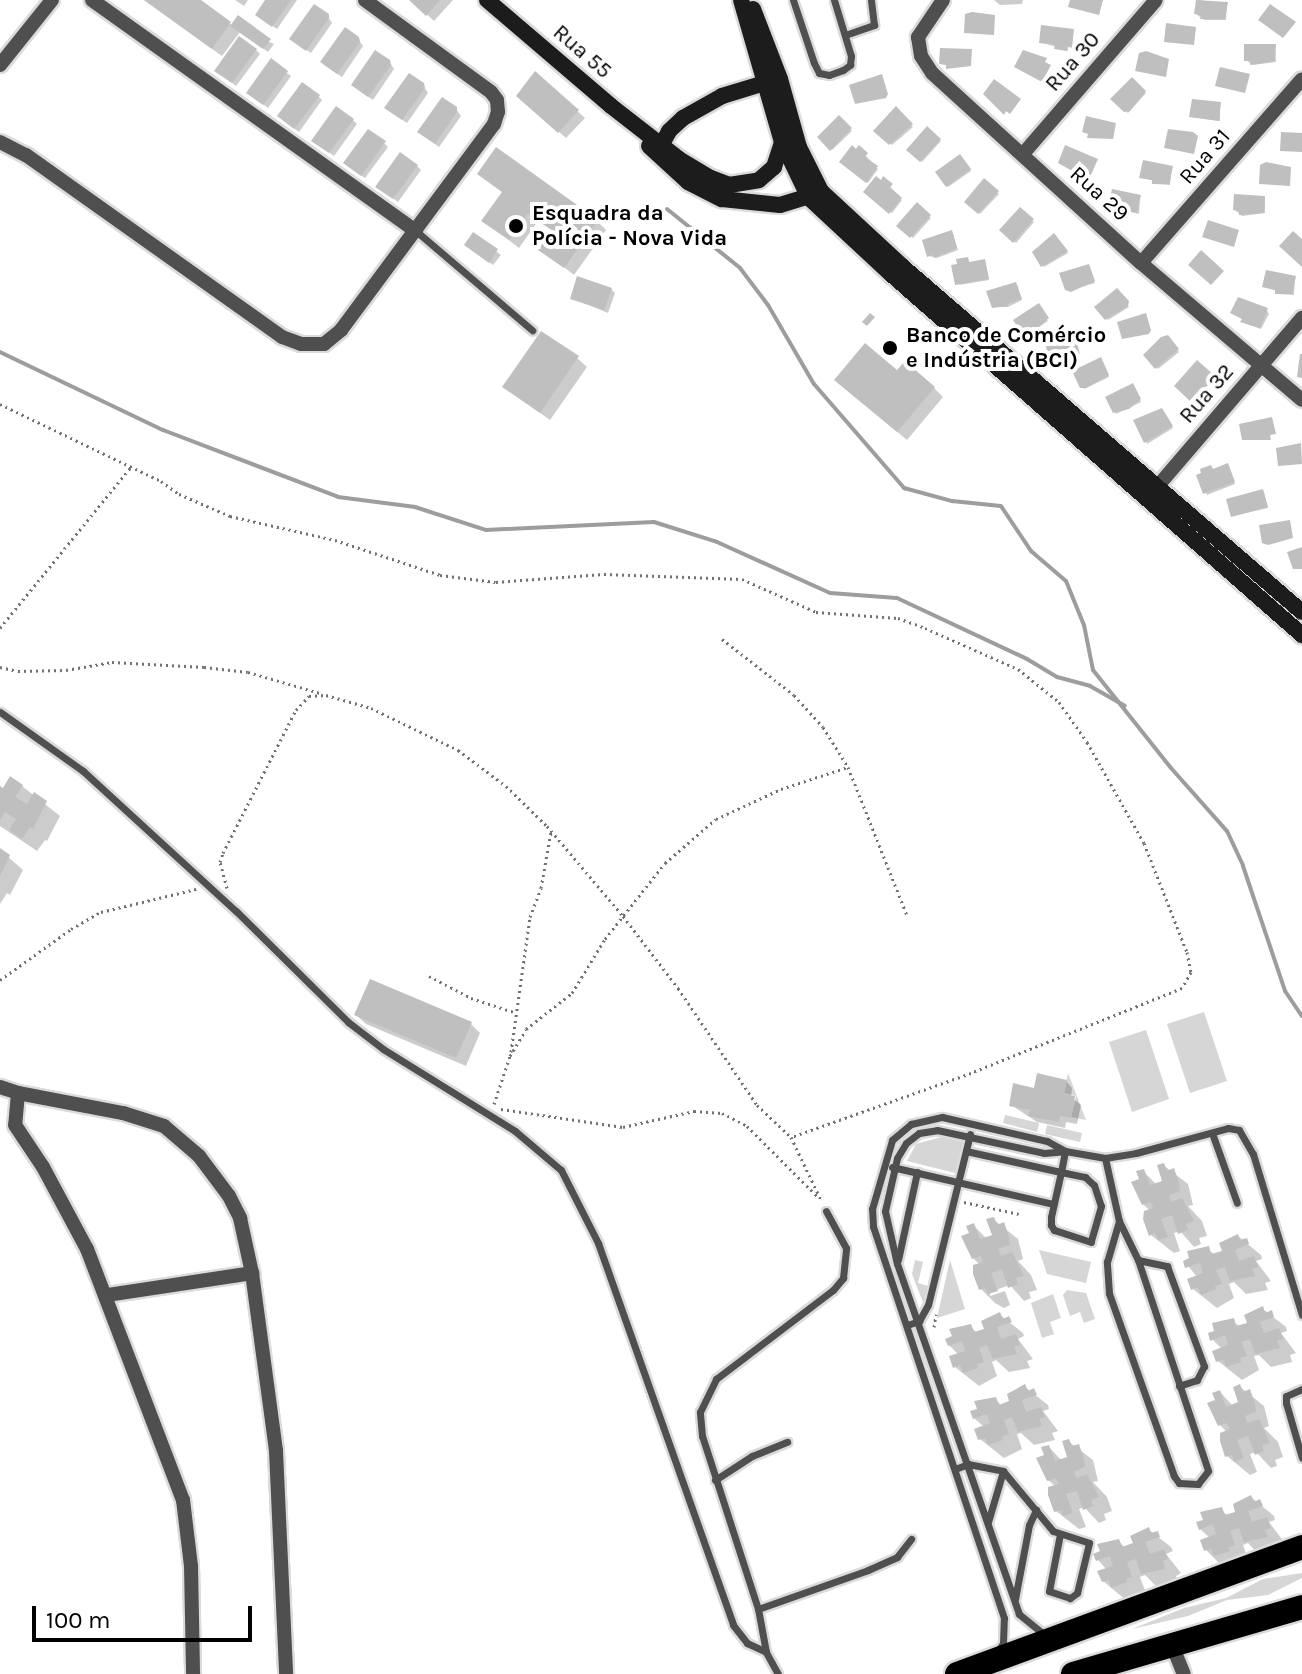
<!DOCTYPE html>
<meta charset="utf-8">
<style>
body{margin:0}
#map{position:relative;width:1302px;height:1674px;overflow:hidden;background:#fff;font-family:Karla,sans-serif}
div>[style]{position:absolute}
.green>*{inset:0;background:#d6d6d6}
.shadow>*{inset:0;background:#0003}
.stream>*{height:4px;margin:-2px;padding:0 2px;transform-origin:2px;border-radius:2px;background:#9d9d9d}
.building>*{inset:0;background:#bfbfbf}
.path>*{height:3px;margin-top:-1.5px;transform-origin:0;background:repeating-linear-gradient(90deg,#717171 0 2px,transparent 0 6px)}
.roads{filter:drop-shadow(2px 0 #dbdbdb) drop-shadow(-2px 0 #dbdbdb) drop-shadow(0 2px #dbdbdb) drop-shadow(0 -2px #dbdbdb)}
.lane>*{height:7px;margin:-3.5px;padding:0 3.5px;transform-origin:3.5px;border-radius:3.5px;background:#4f4f4f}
.street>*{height:14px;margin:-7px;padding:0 7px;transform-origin:7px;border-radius:7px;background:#4f4f4f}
.secondary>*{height:16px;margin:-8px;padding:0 8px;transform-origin:8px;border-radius:8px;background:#1c1c1c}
.highway>*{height:24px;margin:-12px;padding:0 12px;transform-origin:12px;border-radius:12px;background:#000}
.dots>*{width:22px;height:22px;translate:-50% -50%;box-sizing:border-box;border:4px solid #fff;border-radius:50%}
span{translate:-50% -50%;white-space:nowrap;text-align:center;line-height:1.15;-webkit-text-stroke:8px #fff;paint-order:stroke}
.street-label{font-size:22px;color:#000}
.poi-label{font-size:22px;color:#000;font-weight:700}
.left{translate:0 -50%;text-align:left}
.scale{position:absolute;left:32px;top:1606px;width:220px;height:36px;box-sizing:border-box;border:4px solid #000;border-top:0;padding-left:10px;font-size:24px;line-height:28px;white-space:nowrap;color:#000;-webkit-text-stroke:6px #fff;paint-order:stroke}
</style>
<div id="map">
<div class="green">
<div style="clip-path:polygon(1204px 1012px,1227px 1081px,1190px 1093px,1167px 1024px)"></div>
<div style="clip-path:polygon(1146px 1030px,1169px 1099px,1132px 1112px,1109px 1042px)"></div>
<div style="clip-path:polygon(1068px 1073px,1086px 1120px,1071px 1117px,1076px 1096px,1064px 1093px)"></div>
<div style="clip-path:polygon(1005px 1115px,1039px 1123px,1037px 1132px,1003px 1123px)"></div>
<div style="clip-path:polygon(1047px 1125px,1082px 1133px,1080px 1142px,1045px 1134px)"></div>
<div style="clip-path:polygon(941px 1137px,964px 1142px,955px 1173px,907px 1161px,916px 1144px)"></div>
<div style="clip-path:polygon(1039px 1250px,1091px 1262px,1086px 1283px,1047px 1274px)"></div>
<div style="clip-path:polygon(915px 1260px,923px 1262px,918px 1283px,928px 1286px,924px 1305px,912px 1274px)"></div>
<div style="clip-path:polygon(950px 1260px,965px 1309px,937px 1318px)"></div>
<div style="clip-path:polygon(1067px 1290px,1086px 1293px,1095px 1319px,1084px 1323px,1080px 1312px,1070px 1316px,1063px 1295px)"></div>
<div style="clip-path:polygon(1053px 1294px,1061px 1318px,1050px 1322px,1054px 1334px,1042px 1338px,1031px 1303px)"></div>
<div style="clip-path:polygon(1302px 1573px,1302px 1578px,1268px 1595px,1227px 1600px,1188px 1616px,1132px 1629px,1184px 1608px,1226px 1598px,1263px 1579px)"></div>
</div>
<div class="shadow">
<div style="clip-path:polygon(144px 0,197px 0,233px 26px,274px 44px,268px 52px,240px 32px,222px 56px)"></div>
<div style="clip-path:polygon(235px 0,248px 0,244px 6px)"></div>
<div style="clip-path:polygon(267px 0,297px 0,277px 29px,261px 18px)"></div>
<div style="clip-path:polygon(411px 0,453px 0,434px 21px)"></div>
<div style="clip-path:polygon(994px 0,1023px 0,1022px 4px,1000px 5px)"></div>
<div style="clip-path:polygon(1198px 0,1227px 4px,1226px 20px,1204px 20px,1196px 14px)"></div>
<div style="clip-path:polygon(327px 15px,332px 23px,311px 53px,296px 43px)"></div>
<div style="clip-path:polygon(1073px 31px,1072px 48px,1068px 47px,1068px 51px,1041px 42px)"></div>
<div style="clip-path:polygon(358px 39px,363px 46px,342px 77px,326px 66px)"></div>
<div style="clip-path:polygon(1275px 46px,1276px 62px,1253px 65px,1246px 60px)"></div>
<div style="clip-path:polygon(256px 50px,260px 54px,236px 86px,221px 74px)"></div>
<div style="clip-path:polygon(271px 61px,291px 76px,268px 108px,252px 96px)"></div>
<div style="clip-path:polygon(389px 61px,394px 69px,373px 100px,357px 89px)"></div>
<div style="clip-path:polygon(536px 74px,585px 118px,566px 138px,525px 102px)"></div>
<div style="clip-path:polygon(1132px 80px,1146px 93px,1128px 113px,1113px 99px)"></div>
<div style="clip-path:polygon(423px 85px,428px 93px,407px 123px,391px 112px)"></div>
<div style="clip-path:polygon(318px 96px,322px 100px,299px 132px,283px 120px)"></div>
<div style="clip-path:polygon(1220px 104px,1220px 121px,1191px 117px)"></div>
<div style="clip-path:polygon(456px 109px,461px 116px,439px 147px,424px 136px)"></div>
<div style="clip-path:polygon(896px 109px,913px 127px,892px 145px,876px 131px)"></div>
<div style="clip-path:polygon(839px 118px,852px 131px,832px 150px,819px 137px)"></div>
<div style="clip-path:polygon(353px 120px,357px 124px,334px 156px,318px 144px)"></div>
<div style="clip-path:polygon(927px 129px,941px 141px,922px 162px,908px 150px)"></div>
<div style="clip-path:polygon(384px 143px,388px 147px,365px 178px,349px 167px)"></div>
<div style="clip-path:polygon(859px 148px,878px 169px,868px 183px,841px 162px)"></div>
<div style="clip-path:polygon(960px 156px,971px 171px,948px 187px,937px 173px)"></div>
<div style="clip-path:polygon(417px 166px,421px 170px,398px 202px,382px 190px)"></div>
<div style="clip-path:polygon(1172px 168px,1170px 185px,1155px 184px,1154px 181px,1143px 178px)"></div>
<div style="clip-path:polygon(480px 174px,597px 221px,606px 230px,574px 275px,541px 249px,553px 231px,538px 221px,519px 248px,484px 221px,504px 193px)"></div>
<div style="clip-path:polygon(985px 181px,999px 194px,980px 214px,966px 202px)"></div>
<div style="clip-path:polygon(891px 185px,890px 190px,902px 200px,892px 213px,865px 192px)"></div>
<div style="clip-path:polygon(1140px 197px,1139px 214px,1110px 207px)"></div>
<div style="clip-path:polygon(1265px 198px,1265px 213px,1242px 216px,1235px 210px)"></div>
<div style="clip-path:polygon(917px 205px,931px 218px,913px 238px,899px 226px)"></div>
<div style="clip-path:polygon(1020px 210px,1034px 222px,1016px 243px,1002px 230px)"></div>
<div style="clip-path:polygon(474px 234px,501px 255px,493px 265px,470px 249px)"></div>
<div style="clip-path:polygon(953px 234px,958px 250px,937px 258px,929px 256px)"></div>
<div style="clip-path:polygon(1054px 236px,1068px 253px,1044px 267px,1043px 266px)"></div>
<div style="clip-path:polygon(968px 259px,970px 264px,985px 261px,989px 280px,959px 285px)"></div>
<div style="clip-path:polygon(1089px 266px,1095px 283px,1068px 291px)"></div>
<div style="clip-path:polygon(1295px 278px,1294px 295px,1278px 294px,1277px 291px,1264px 287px)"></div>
<div style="clip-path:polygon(1017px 285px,1022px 300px,1008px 307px,993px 307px)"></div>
<div style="clip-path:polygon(611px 289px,615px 293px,608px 313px,572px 298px)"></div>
<div style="clip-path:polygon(1117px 290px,1129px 307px,1108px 320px,1097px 307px)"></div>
<div style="clip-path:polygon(1038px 306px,1048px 321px,1026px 336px,1024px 334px)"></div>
<div style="clip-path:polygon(1266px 309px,1269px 314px,1261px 329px,1244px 323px)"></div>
<div style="clip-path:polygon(1075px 337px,1080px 354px,1052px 359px)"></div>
<div style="clip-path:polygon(1167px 337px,1179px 352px,1158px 369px,1146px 355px)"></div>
<div style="clip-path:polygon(577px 358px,587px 367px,550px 420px,504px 387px)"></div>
<div style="clip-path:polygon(1102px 361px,1109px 377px,1084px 389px,1082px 387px)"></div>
<div style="clip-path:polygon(898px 372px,934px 388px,943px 397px,907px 440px,846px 389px)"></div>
<div style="clip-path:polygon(1134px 387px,1141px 402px,1116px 414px,1115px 412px)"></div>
<div style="clip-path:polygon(1163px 412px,1173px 428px,1147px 444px,1136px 421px)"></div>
<div style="clip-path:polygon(1229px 467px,1235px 484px,1207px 495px,1199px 476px)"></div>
<div style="clip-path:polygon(1264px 493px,1268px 508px,1233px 516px)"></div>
<div style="clip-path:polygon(22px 786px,60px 816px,47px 841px,45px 840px,37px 851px,0 826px,0 788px)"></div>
<div style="clip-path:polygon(0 850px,23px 870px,10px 895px,7px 893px,0 904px)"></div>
<div style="clip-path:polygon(356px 1015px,471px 1024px,480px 1033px,466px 1066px,366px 1024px)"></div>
<div style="clip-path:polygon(1066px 1081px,1072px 1088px,1071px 1097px,1081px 1105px,1077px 1124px,1066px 1122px,1065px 1128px,1037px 1122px,1011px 1105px,1036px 1090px)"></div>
<div style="clip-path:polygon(1163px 1165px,1188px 1184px,1193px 1205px,1188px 1206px,1202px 1221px,1207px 1236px,1199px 1238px,1201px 1244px,1194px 1247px,1180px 1231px,1174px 1233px,1180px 1251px,1174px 1253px,1151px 1235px,1150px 1211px,1143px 1204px,1143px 1171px,1157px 1185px,1165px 1182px)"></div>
<div style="clip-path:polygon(993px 1219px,1018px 1239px,1023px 1259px,1018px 1261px,1031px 1275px,1037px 1290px,1029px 1292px,1031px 1298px,1024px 1301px,1010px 1285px,990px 1292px,990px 1296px,1005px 1291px,1010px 1305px,1004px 1308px,995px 1303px,981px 1289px,980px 1265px,973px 1258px,973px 1225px,987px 1239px,995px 1236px)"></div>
<div style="clip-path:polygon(1238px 1236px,1261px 1255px,1262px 1259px,1256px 1261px,1271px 1281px,1265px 1283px,1268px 1290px,1246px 1294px,1234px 1282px,1229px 1284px,1234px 1298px,1217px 1308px,1193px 1289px,1197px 1277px,1185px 1262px,1208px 1249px,1215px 1255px,1224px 1252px)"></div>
<div style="clip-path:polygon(1263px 1309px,1286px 1327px,1287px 1331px,1281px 1333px,1296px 1353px,1290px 1355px,1292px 1362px,1271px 1367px,1259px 1355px,1254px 1356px,1259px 1370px,1242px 1380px,1218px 1361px,1222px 1349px,1212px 1339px,1233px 1321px,1240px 1327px,1249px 1324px)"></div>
<div style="clip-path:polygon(1000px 1315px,1023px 1333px,1024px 1336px,1018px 1339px,1033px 1359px,1027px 1361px,1030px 1368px,1009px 1372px,996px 1360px,992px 1362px,997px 1376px,979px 1386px,955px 1367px,959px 1355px,949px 1345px,970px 1326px,977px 1333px,987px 1330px)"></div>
<div style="clip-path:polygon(1239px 1386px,1264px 1406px,1269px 1426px,1264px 1428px,1278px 1442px,1283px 1457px,1275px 1460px,1277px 1466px,1271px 1468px,1256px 1452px,1250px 1454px,1257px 1472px,1250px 1475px,1227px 1456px,1227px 1432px,1220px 1425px,1220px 1392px,1233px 1406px,1241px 1404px)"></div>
<div style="clip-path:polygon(1025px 1387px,1048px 1405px,1049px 1409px,1043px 1411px,1058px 1431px,1052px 1433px,1055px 1440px,1034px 1445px,1021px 1433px,1017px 1434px,1022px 1449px,1004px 1458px,980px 1439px,984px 1427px,974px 1418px,995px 1399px,1002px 1406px,1012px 1402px)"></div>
<div style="clip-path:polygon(1068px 1441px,1093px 1460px,1098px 1481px,1093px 1482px,1107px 1497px,1112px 1511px,1104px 1514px,1106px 1520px,1099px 1523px,1084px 1507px,1079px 1509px,1086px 1527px,1079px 1529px,1056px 1511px,1056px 1487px,1048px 1480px,1049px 1447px,1062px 1461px,1070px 1458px)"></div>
<div style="clip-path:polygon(1251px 1497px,1274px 1516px,1275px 1520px,1269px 1522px,1284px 1542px,1260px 1556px,1248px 1543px,1243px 1545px,1248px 1559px,1220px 1564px,1206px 1550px,1210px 1538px,1200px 1529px,1221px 1510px,1228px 1516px,1238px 1513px)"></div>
<div style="clip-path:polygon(1148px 1529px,1171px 1547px,1173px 1551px,1166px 1554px,1181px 1573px,1176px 1576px,1178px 1583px,1157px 1587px,1145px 1575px,1140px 1577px,1145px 1591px,1127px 1601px,1103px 1581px,1107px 1570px,1098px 1560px,1119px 1541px,1125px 1548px,1135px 1544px)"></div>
</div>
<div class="stream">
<div style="left:667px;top:209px;width:94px;rotate:38.9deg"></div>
<div style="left:740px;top:268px;width:46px;rotate:52.9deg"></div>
<div style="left:768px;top:305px;width:91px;rotate:59.8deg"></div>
<div style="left:814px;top:384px;width:138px;rotate:49.1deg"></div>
<div style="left:904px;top:488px;width:50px;rotate:15.2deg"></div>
<div style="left:952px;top:501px;width:49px;rotate:5.8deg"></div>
<div style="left:1001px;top:506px;width:54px;rotate:56.3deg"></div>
<div style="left:1031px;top:551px;width:46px;rotate:40.6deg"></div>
<div style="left:1066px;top:581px;width:48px;rotate:67.8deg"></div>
<div style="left:1084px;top:625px;width:46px;rotate:78.7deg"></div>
<div style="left:1093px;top:670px;width:125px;rotate:51.5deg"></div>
<div style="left:1171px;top:768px;width:84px;rotate:48.4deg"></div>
<div style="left:1227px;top:831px;width:38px;rotate:65deg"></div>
<div style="left:1243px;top:866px;width:132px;rotate:71.4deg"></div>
<div style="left:1285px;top:991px;width:30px;rotate:56deg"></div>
<div style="left:0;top:352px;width:181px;rotate:25.6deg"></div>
<div style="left:163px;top:430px;width:187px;rotate:20.9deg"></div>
<div style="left:338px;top:497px;width:78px;rotate:7.4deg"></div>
<div style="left:415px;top:507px;width:75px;rotate:17.9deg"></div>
<div style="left:486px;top:530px;width:168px;rotate:-2.7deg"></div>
<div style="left:654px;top:522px;width:66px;rotate:17.6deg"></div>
<div style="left:717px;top:542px;width:124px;rotate:24.3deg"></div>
<div style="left:830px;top:593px;width:67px;rotate:4.3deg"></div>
<div style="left:897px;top:598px;width:144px;rotate:25.1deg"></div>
<div style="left:1027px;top:659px;width:35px;rotate:31deg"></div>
<div style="left:1057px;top:677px;width:34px;rotate:15deg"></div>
<div style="left:1090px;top:686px;width:40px;rotate:29.7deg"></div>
</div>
<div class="building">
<div style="clip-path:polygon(144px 0,201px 0,231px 22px,212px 49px)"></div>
<div style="clip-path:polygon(265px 0,291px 0,272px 27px,255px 15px)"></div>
<div style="clip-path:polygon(409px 0,440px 0,426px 16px)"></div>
<div style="clip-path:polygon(1070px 0,1103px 0,1099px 15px,1068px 7px)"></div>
<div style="clip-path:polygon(1196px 0,1228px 2px,1225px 19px,1200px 19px,1201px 15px,1194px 14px)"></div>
<div style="clip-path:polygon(314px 4px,329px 14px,329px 18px,306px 51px,289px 39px)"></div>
<div style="clip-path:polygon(1270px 4px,1296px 22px,1283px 38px,1258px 20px)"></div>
<div style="clip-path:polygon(972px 12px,995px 15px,994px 35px,964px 33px,965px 14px)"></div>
<div style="clip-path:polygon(238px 15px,271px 39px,263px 49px,230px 26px)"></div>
<div style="clip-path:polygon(1166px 23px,1196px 27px,1194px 45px,1164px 42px)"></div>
<div style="clip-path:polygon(1041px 25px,1074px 29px,1072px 47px,1067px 47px,1067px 51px,1054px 49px,1055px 45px,1039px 43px)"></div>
<div style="clip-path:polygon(345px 27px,359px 37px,360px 42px,337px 74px,320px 62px)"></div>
<div style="clip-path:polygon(239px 36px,257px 49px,232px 83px,214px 71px)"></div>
<div style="clip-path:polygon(1244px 44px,1276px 44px,1275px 61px,1250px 65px,1250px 61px,1244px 61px)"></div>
<div style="clip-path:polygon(940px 48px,972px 49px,971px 66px,946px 69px,946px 65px,939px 64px)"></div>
<div style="clip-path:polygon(375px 50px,390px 60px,391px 65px,368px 97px,351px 85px)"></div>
<div style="clip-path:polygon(1023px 50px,1047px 58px,1045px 62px,1051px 65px,1042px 82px,1014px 67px)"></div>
<div style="clip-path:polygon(1146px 51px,1169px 59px,1166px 77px,1135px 71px,1139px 53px)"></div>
<div style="clip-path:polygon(271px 58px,288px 71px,263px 105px,246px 93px)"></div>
<div style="clip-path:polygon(1220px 67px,1250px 74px,1245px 93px,1215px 86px)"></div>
<div style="clip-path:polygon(535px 71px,579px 110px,558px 133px,516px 96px)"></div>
<div style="clip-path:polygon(409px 73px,424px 83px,425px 88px,402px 120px,384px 108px)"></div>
<div style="clip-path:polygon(882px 74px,888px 94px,886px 98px,855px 104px,849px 85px)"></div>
<div style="clip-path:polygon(1132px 77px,1146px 91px,1130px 111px,1124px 112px,1110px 99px)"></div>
<div style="clip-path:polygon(994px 79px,1021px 99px,1010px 114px,1006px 111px,1004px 115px,983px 94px)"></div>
<div style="clip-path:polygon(302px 82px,320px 95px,294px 129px,277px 116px)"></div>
<div style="clip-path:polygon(442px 97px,457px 107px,457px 112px,435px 144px,417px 132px)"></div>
<div style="clip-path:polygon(1192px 99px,1221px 102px,1219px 121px,1189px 117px)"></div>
<div style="clip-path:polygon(336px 106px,354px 119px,329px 153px,311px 141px)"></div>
<div style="clip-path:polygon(896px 106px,913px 124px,889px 145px,873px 131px)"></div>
<div style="clip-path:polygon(839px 115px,852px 128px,830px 151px,817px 137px)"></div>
<div style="clip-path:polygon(1086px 116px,1116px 123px,1113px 139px,1087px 138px,1088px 134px,1082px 132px)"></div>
<div style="clip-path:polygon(927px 126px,941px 139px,920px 162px,906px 150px)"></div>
<div style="clip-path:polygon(368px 129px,386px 141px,361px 176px,343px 163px)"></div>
<div style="clip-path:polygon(1168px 129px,1193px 132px,1198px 136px,1194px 154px,1164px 148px)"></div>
<div style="clip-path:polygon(1281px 132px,1302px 133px,1302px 152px,1280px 151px)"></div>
<div style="clip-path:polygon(852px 145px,856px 149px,859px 145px,868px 153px,865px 157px,878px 166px,866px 183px,839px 162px)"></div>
<div style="clip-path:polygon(1065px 145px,1098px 159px,1090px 177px,1083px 177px,1058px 163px)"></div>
<div style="clip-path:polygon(496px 147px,598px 220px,564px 268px,538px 250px,552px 230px,528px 213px,509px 240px,481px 221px,502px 192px,477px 174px)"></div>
<div style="clip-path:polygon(400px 152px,418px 165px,393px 199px,375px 187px)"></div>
<div style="clip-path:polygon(960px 154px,971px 169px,946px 187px,935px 172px)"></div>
<div style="clip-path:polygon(1143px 160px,1173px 166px,1169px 184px,1152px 184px,1152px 180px,1139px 178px)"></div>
<div style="clip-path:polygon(1266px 162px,1291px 167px,1290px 186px,1259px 184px,1260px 165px)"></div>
<div style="clip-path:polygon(876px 176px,881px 180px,883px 176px,893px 184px,890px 187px,902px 198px,889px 214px,863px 192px)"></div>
<div style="clip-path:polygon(984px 178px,999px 191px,978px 214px,964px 202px)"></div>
<div style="clip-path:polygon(1112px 189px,1141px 195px,1137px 213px,1108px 207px)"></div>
<div style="clip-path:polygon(1234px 194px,1265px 196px,1264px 213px,1239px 215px,1239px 211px,1233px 210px)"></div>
<div style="clip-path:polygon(917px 202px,931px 215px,910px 238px,896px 226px)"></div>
<div style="clip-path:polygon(1020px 207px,1034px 219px,1013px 243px,999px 230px)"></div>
<div style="clip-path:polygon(1208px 220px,1239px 230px,1234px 247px,1202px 237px)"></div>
<div style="clip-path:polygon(952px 230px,957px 248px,934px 258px,933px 255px,927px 257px,922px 240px)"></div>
<div style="clip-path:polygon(1293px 231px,1302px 239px,1302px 267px,1279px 246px)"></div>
<div style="clip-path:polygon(473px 232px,498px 249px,489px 263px,464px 245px)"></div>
<div style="clip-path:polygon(1054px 233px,1068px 251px,1041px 267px,1032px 252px)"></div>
<div style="clip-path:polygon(1201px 250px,1224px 271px,1211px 285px,1188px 265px)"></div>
<div style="clip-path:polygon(968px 257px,969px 262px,985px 259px,989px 279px,955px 285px,951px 265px,957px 264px,956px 259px)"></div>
<div style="clip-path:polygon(1089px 264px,1095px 281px,1071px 292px,1065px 290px,1059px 273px)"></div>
<div style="clip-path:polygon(1266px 270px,1296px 276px,1292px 294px,1275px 294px,1275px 290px,1262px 287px)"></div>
<div style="clip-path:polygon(577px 276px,612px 288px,604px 310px,570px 299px)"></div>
<div style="clip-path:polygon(1016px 282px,1022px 299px,1007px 304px,1008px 306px,992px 308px,986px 291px)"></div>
<div style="clip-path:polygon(1117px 288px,1129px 301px,1128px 306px,1105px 320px,1094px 307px)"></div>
<div style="clip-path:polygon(1238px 297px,1268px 308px,1260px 328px,1240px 322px,1242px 319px,1230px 313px)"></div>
<div style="clip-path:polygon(1039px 303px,1049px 318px,1029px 335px,1023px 335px,1013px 320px)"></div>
<div style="clip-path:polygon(870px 313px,875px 317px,867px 326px,862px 322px)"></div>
<div style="clip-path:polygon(1146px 313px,1151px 330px,1149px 334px,1122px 339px,1117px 322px)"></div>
<div style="clip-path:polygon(541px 331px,579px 356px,540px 413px,502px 387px)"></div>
<div style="clip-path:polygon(1076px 335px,1079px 353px,1054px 360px,1048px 358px,1045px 340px)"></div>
<div style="clip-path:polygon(1168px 335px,1179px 349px,1155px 369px,1143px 355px,1161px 337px)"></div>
<div style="clip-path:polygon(865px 343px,897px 370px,905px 361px,935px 387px,897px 432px,834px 380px)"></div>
<div style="clip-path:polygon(1300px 354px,1302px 354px,1302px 378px,1297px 377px)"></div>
<div style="clip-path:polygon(1101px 357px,1109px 375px,1086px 388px,1080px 388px,1072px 371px)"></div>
<div style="clip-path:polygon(1197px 360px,1214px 375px,1214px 380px,1190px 401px,1174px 386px)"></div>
<div style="clip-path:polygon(1133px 383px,1141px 399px,1129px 409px,1113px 413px,1105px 397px)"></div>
<div style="clip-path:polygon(1162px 408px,1173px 426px,1144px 443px,1133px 420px)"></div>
<div style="clip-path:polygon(1272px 417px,1276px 434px,1270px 435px,1271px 440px,1242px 440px,1239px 424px)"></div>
<div style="clip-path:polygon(1301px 443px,1302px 464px,1278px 466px,1276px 448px)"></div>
<div style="clip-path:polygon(1228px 463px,1235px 482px,1203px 494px,1196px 475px,1201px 473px,1200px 469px,1211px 465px,1213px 469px)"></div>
<div style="clip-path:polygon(1263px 489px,1268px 507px,1231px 517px,1226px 499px)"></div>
<div style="clip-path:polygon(1290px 520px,1293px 538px,1268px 545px,1262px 543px,1259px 525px)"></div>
<div style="clip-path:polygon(1302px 547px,1302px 569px,1293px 569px,1287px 552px)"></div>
<div style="clip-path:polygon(10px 776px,23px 785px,15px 797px,27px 804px,34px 792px,47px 801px,33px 829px,30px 827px,22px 839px,9px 830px,16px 819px,5px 812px,0 820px,0 786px,3px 788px)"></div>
<div style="clip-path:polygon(0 848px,10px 855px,0 876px)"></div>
<div style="clip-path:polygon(370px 979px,472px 1022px,456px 1058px,354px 1015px)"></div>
<div style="clip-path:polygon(1037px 1073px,1067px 1080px,1064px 1094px,1075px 1096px,1071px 1118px,1060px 1116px,1059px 1122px,1028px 1116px,1030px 1110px,1009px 1106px,1013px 1083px,1034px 1088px)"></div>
<div style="clip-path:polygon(1164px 1163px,1167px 1171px,1174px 1168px,1179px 1183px,1180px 1191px,1169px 1195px,1171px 1202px,1182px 1198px,1194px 1221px,1186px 1224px,1188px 1230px,1178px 1234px,1172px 1215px,1161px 1219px,1168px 1237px,1158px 1240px,1155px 1233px,1149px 1236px,1143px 1219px,1144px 1211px,1153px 1208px,1151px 1202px,1142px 1205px,1131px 1182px,1139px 1179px,1136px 1171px,1144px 1169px,1150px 1185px,1162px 1181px,1157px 1165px)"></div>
<div style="clip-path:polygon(994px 1217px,997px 1225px,1004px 1222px,1009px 1237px,1010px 1245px,998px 1249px,1001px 1256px,1012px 1252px,1024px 1276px,1016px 1278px,1018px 1284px,1008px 1288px,1002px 1269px,991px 1273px,998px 1291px,988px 1294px,985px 1288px,979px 1290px,973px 1274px,973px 1265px,983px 1262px,981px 1256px,972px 1259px,961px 1236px,969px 1233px,966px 1226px,974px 1223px,980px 1239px,992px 1235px,986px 1219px)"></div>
<div style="clip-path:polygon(1238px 1234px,1240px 1240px,1247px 1238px,1249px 1244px,1235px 1250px,1239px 1261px,1254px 1256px,1258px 1267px,1252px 1269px,1255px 1276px,1230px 1281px,1225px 1267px,1216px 1270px,1222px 1284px,1215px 1286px,1216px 1289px,1201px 1295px,1198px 1287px,1191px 1290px,1187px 1279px,1203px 1273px,1200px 1263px,1185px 1268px,1183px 1261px,1189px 1258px,1187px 1251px,1209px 1246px,1211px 1254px,1222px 1251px,1219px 1243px)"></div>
<div style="clip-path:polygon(1263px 1306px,1265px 1313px,1272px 1310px,1274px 1317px,1260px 1322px,1264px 1333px,1279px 1328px,1283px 1339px,1277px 1341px,1280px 1348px,1255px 1354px,1250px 1339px,1241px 1342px,1247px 1356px,1240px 1358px,1241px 1362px,1226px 1367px,1223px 1360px,1216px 1362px,1212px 1351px,1228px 1345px,1225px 1335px,1210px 1341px,1208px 1333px,1214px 1331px,1212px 1323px,1234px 1318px,1236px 1326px,1247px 1323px,1244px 1315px)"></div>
<div style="clip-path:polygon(1000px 1312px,1003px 1319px,1009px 1316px,1012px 1322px,997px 1327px,1001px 1339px,1016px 1334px,1020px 1345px,1014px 1346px,1017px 1354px,993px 1359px,987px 1345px,979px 1348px,984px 1362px,977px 1364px,978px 1368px,963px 1373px,960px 1365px,953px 1368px,949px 1356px,965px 1351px,962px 1341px,948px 1346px,945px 1339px,952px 1336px,949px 1329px,971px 1324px,974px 1332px,984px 1329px,981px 1321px)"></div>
<div style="clip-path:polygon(1025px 1384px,1028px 1391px,1034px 1388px,1037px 1395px,1022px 1400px,1026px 1412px,1041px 1407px,1045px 1417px,1039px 1419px,1042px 1426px,1018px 1432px,1012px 1417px,1004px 1420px,1009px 1434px,1002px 1437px,1003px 1440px,988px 1445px,985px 1438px,978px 1440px,974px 1429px,990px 1423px,987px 1414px,973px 1419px,970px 1411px,977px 1409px,974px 1401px,996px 1397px,999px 1405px,1009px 1401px,1007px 1394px)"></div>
<div style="clip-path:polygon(1240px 1384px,1243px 1392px,1250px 1389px,1255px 1404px,1256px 1412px,1245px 1416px,1247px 1423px,1259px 1419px,1270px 1443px,1262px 1445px,1264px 1451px,1255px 1455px,1248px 1436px,1237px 1440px,1244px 1458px,1234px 1462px,1232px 1455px,1225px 1457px,1220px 1441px,1220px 1433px,1230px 1429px,1227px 1423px,1218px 1426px,1207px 1403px,1215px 1400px,1212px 1393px,1220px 1390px,1226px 1407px,1238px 1402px,1233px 1387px)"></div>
<div style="clip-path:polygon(1069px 1439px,1072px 1446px,1079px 1444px,1084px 1459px,1085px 1467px,1074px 1471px,1076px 1478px,1087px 1474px,1099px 1497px,1091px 1500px,1093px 1506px,1083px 1510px,1077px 1491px,1066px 1494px,1073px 1513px,1063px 1516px,1061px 1510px,1054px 1512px,1048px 1495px,1048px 1487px,1059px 1484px,1056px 1478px,1047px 1481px,1036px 1458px,1044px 1455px,1041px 1447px,1049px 1445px,1055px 1461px,1067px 1457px,1062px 1441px)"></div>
<div style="clip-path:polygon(1251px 1495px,1254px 1502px,1260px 1499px,1263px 1506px,1248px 1511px,1252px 1522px,1267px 1517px,1271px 1528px,1265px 1530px,1268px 1537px,1244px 1542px,1239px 1528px,1230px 1531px,1235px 1545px,1228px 1548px,1230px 1551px,1214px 1556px,1211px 1549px,1204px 1551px,1200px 1540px,1216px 1534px,1213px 1524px,1199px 1530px,1196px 1522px,1203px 1520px,1200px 1512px,1222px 1507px,1225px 1515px,1235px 1512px,1233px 1504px)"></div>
<div style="clip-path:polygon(1149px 1527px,1151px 1533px,1158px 1531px,1160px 1537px,1145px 1542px,1150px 1554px,1164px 1549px,1168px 1559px,1163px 1561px,1165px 1569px,1141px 1574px,1136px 1559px,1127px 1562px,1132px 1577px,1126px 1579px,1127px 1582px,1111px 1588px,1109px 1580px,1102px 1582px,1097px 1571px,1113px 1566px,1110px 1556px,1096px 1561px,1093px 1554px,1100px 1551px,1097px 1544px,1119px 1539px,1122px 1547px,1133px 1543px,1130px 1536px)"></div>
</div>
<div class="path">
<div style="left:0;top:404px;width:178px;rotate:25.6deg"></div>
<div style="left:161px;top:481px;width:22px;rotate:36deg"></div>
<div style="left:179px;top:494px;width:56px;rotate:23.3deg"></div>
<div style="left:230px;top:516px;width:108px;rotate:12.9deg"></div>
<div style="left:335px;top:540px;width:111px;rotate:18.4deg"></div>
<div style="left:440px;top:575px;width:56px;rotate:7.1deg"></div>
<div style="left:496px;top:582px;width:108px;rotate:-4.2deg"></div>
<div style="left:604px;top:574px;width:138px;rotate:2.1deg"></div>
<div style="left:742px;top:579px;width:81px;rotate:24deg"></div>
<div style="left:816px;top:612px;width:82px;rotate:4.2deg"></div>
<div style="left:898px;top:618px;width:29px;rotate:20deg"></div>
<div style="left:925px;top:628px;width:102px;rotate:23.8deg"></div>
<div style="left:1018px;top:669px;width:53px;rotate:38.8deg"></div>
<div style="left:1059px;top:702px;width:49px;rotate:55deg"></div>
<div style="left:1087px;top:742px;width:116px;rotate:60.6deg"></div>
<div style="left:1144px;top:843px;width:117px;rotate:68.5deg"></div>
<div style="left:1187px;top:952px;width:20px;rotate:79deg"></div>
<div style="left:1191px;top:972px;width:18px;rotate:119deg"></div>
<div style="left:1182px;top:988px;width:227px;rotate:158.1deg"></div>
<div style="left:971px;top:1073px;width:191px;rotate:160.4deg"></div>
<div style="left:0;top:628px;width:208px;rotate:-50.9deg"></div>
<div style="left:722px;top:639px;width:91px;rotate:37.9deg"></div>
<div style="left:794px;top:695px;width:43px;rotate:47.8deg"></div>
<div style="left:823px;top:727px;width:47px;rotate:58deg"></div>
<div style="left:848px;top:767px;width:162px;rotate:68.3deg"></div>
<div style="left:0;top:667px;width:18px;rotate:13deg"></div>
<div style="left:18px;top:671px;width:48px;rotate:-1.2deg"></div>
<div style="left:66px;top:670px;width:47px;rotate:-9.9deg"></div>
<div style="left:112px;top:662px;width:92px;rotate:3.1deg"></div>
<div style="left:204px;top:667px;width:44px;rotate:6.5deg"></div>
<div style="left:248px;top:672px;width:78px;rotate:16.3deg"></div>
<div style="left:227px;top:888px;width:27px;rotate:-105deg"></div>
<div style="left:220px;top:862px;width:9px;rotate:-72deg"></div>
<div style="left:223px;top:853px;width:161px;rotate:-63deg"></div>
<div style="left:296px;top:710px;width:19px;rotate:-47deg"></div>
<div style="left:309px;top:696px;width:17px;rotate:-3deg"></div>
<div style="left:326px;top:695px;width:47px;rotate:16.1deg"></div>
<div style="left:371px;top:708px;width:97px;rotate:25.8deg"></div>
<div style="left:458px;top:750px;width:60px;rotate:36.9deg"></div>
<div style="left:506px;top:786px;width:57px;rotate:44.3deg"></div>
<div style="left:547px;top:826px;width:118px;rotate:49.8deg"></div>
<div style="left:623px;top:916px;width:91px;rotate:52.6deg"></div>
<div style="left:678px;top:988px;width:141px;rotate:56deg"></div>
<div style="left:757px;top:1105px;width:47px;rotate:43.3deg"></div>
<div style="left:791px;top:1137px;width:70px;rotate:64.5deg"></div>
<div style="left:429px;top:976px;width:47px;rotate:27.6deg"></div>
<div style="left:471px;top:998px;width:48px;rotate:18.1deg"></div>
<div style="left:0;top:980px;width:87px;rotate:-35.7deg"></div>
<div style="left:71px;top:929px;width:34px;rotate:-30deg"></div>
<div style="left:101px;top:912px;width:98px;rotate:-13.6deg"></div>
<div style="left:511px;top:1052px;width:136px;rotate:-82deg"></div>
<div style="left:530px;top:917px;width:31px;rotate:-69deg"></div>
<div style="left:541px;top:888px;width:57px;rotate:-79.9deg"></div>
<div style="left:494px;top:1104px;width:51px;rotate:-71.6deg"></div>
<div style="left:510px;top:1056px;width:31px;rotate:-59deg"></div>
<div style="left:526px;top:1029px;width:58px;rotate:-38deg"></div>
<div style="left:572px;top:993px;width:63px;rotate:-58.6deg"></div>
<div style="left:605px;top:939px;width:97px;rotate:-51.7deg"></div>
<div style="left:665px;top:863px;width:67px;rotate:-40.8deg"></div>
<div style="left:716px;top:819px;width:72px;rotate:-24.8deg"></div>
<div style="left:781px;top:789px;width:71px;rotate:-18.2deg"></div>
<div style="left:501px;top:1109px;width:123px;rotate:8.4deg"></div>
<div style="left:623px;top:1127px;width:73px;rotate:-12.7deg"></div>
<div style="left:694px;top:1111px;width:28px;rotate:4deg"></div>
<div style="left:722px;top:1113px;width:28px;rotate:27deg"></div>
<div style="left:747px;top:1126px;width:99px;rotate:45deg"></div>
<div style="left:964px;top:1202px;width:56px;rotate:12.3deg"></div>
<div style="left:934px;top:1327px;width:13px;rotate:-81deg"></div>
</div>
<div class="roads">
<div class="lane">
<div style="left:793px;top:0;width:66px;rotate:71.6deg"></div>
<div style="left:814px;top:63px;width:11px;rotate:63deg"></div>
<div style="left:819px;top:73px;width:10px;rotate:11deg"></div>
<div style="left:829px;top:75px;width:15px;rotate:-20deg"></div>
<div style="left:843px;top:70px;width:9px;rotate:-36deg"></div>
<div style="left:850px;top:65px;width:9px;rotate:-84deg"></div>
<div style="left:851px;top:56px;width:59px;rotate:-106.9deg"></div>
<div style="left:845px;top:35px;width:31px;rotate:-19deg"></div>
<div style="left:874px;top:25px;width:25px;rotate:-97deg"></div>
<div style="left:416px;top:231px;width:153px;rotate:40.5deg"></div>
<div style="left:0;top:712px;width:102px;rotate:35.4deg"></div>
<div style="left:83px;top:771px;width:207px;rotate:42.5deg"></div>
<div style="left:236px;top:911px;width:158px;rotate:44.7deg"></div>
<div style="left:348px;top:1022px;width:44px;rotate:37.6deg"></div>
<div style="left:383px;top:1049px;width:155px;rotate:31.8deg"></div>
<div style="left:515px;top:1131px;width:60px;rotate:40.3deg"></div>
<div style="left:561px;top:1170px;width:82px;rotate:63.1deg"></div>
<div style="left:598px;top:1243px;width:405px;rotate:70.5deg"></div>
<div style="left:733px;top:1625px;width:23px;rotate:52deg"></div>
<div style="left:747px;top:1643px;width:21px;rotate:25deg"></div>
<div style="left:1212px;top:1133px;width:74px;rotate:70.3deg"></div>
<div style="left:966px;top:1151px;width:97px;rotate:12.5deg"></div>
<div style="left:1061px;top:1172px;width:25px;rotate:12deg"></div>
<div style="left:1085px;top:1177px;width:12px;rotate:42deg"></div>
<div style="left:1094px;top:1185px;width:22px;rotate:72deg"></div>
<div style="left:1101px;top:1206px;width:37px;rotate:106deg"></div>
<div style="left:1091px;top:1242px;width:39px;rotate:-162deg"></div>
<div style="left:1054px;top:1230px;width:6px;rotate:-121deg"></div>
<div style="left:1051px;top:1225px;width:8px;rotate:-90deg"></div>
<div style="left:1051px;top:1217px;width:46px;rotate:-77.5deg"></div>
<div style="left:1061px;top:1172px;width:21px;rotate:-79deg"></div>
<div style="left:1105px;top:1158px;width:65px;rotate:77.5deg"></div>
<div style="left:1119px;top:1221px;width:43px;rotate:64deg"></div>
<div style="left:1138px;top:1260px;width:222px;rotate:71.6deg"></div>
<div style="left:1208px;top:1471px;width:16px;rotate:128deg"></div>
<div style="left:1198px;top:1484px;width:19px;rotate:-177deg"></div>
<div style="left:1179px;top:1483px;width:9px;rotate:-126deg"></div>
<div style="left:1174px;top:1476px;width:194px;rotate:-109.6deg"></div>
<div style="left:1109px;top:1293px;width:31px;rotate:-94deg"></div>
<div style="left:1107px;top:1262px;width:43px;rotate:-73.7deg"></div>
<div style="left:892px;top:1167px;width:166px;rotate:12.9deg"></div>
<div style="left:898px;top:1260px;width:90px;rotate:-77.8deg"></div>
<div style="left:1138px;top:1260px;width:30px;rotate:12deg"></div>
<div style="left:1167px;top:1266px;width:107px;rotate:69.7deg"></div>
<div style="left:1204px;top:1366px;width:16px;rotate:117deg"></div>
<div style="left:1197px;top:1380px;width:19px;rotate:162deg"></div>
<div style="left:907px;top:1325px;width:13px;rotate:-18deg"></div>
<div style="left:919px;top:1321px;width:18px;rotate:-61deg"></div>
<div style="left:928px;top:1305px;width:176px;rotate:-76.2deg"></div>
<div style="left:1302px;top:1389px;width:17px;rotate:156deg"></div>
<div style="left:1286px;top:1396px;width:7px;rotate:90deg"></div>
<div style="left:1286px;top:1403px;width:57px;rotate:73.8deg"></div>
<div style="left:955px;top:1469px;width:14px;rotate:-21deg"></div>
<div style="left:968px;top:1464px;width:36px;rotate:11deg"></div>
<div style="left:1003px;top:1471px;width:78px;rotate:50.2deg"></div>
<div style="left:1053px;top:1531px;width:38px;rotate:18deg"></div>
<div style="left:1089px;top:1543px;width:51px;rotate:103.5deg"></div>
<div style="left:1077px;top:1593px;width:9px;rotate:144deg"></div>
<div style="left:1070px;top:1598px;width:22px;rotate:-162deg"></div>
<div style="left:1049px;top:1591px;width:58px;rotate:-79.1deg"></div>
<div style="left:715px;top:1480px;width:44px;rotate:-33deg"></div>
<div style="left:752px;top:1456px;width:38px;rotate:-22deg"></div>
<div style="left:988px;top:1522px;width:53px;rotate:-73.6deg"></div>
<div style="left:1015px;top:1599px;width:75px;rotate:-79.3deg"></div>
<div style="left:1029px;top:1525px;width:17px;rotate:-65deg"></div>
<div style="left:758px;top:1609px;width:117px;rotate:-19.5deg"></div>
<div style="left:868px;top:1570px;width:32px;rotate:-24deg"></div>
<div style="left:897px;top:1557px;width:23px;rotate:-52deg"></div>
<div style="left:1046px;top:1636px;width:35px;rotate:-141deg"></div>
<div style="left:1019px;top:1614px;width:371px;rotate:-109.2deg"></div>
<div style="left:897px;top:1264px;width:54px;rotate:-102.8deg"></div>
<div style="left:885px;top:1211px;width:54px;rotate:-77.2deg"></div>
<div style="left:897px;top:1158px;width:17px;rotate:-59deg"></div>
<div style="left:906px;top:1143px;width:16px;rotate:-38deg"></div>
<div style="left:919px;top:1133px;width:18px;rotate:-9deg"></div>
<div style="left:937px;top:1130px;width:109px;rotate:12.1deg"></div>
<div style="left:1044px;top:1153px;width:21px;rotate:-5deg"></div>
<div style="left:997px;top:1652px;width:11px;rotate:-56deg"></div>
<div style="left:1003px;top:1643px;width:25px;rotate:-88deg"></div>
<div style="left:1004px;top:1618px;width:413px;rotate:-108.5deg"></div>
<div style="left:873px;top:1226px;width:17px;rotate:-93deg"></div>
<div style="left:872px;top:1209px;width:72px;rotate:-73.8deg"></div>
<div style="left:892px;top:1140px;width:25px;rotate:-40deg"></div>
<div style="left:911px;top:1124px;width:32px;rotate:-13deg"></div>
<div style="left:942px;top:1117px;width:108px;rotate:12.9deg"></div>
<div style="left:1047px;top:1141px;width:21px;rotate:29deg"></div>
<div style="left:1065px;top:1151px;width:41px;rotate:9.9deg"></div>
<div style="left:1105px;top:1158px;width:31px;rotate:-9deg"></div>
<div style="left:1136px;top:1153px;width:95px;rotate:-15.2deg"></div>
<div style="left:1228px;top:1128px;width:11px;rotate:10deg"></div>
<div style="left:1239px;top:1130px;width:28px;rotate:60deg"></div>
<div style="left:1253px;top:1154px;width:168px;rotate:73.1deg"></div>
<div style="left:778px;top:1674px;width:25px;rotate:-119deg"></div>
<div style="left:766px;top:1652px;width:44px;rotate:-100.5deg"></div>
<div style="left:758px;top:1609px;width:182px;rotate:-107.9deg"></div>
<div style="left:702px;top:1436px;width:24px;rotate:-95deg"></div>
<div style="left:700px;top:1412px;width:37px;rotate:-64deg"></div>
<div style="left:716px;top:1379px;width:147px;rotate:-37.3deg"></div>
<div style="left:833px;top:1290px;width:16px;rotate:-50deg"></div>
<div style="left:843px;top:1278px;width:30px;rotate:-84deg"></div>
<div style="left:846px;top:1248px;width:42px;rotate:-118.4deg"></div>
</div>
<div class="street">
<div style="left:92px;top:0;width:398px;rotate:35.5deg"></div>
<div style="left:943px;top:0;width:45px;rotate:124deg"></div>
<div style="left:918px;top:37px;width:19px;rotate:81deg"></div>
<div style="left:921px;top:56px;width:20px;rotate:57deg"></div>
<div style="left:932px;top:73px;width:282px;rotate:42.3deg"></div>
<div style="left:1141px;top:263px;width:211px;rotate:40.4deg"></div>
<div style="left:0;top:65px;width:83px;rotate:-51.3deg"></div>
<div style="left:0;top:142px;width:29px;rotate:27deg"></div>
<div style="left:26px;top:155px;width:314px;rotate:35.4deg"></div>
<div style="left:282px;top:337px;width:20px;rotate:20deg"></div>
<div style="left:301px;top:344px;width:23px"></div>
<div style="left:324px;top:344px;width:22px;rotate:-39deg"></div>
<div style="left:341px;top:330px;width:257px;rotate:-53.4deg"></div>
<div style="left:494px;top:124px;width:13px;rotate:-72deg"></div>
<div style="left:498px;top:112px;width:12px;rotate:-95deg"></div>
<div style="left:497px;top:100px;width:10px;rotate:-127deg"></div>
<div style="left:491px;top:92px;width:156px;rotate:-143.9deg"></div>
<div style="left:1023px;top:154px;width:203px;rotate:-49.2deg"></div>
<div style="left:1141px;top:263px;width:244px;rotate:-48.8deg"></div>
<div style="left:1151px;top:494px;width:232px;rotate:-49.4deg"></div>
<div style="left:0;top:1087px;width:19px;rotate:18deg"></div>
<div style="left:18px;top:1093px;width:107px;rotate:10.8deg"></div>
<div style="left:123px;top:1113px;width:43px;rotate:17.6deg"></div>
<div style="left:164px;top:1126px;width:46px;rotate:40.6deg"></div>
<div style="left:199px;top:1156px;width:50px;rotate:53.1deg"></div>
<div style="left:229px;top:1196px;width:25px;rotate:63deg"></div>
<div style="left:240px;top:1218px;width:56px;rotate:77.7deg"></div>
<div style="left:252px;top:1273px;width:180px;rotate:82.3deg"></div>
<div style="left:276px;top:1451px;width:223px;rotate:87.4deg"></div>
<div style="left:18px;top:1093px;width:32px;rotate:95deg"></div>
<div style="left:15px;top:1125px;width:50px;rotate:56.3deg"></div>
<div style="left:43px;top:1167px;width:93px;rotate:61.8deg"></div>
<div style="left:87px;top:1249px;width:269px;rotate:69.1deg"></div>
<div style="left:183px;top:1500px;width:66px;rotate:83.1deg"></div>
<div style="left:191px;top:1566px;width:108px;rotate:88.9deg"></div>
<div style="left:107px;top:1295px;width:147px;rotate:-8.6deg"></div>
<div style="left:1172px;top:1645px;width:31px;rotate:68deg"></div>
</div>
<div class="secondary">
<div style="left:487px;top:0;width:163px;rotate:40.5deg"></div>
<div style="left:611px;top:106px;width:86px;rotate:37.9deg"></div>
<div style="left:679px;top:159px;width:37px;rotate:31deg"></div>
<div style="left:711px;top:178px;width:19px;rotate:21deg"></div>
<div style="left:729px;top:185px;width:30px;rotate:-9deg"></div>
<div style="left:759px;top:180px;width:20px;rotate:-41deg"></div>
<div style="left:774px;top:167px;width:25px;rotate:-72deg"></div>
<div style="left:741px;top:0;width:148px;rotate:73.9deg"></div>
<div style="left:782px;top:142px;width:62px;rotate:64.3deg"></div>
<div style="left:809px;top:198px;width:113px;rotate:42.9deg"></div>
<div style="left:892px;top:275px;width:546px;rotate:41.28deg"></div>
<div style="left:753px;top:9px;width:75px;rotate:68.9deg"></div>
<div style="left:780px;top:79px;width:71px;rotate:74.4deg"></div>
<div style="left:799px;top:147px;width:49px;rotate:63.4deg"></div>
<div style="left:821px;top:191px;width:112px;rotate:42.8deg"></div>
<div style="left:903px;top:267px;width:527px;rotate:40.85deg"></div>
<div style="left:649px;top:146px;width:53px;rotate:42.7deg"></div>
<div style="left:688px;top:182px;width:38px;rotate:27deg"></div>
<div style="left:722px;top:199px;width:58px;rotate:5.9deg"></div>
<div style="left:780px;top:205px;width:38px;rotate:-17deg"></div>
<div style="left:657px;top:153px;width:25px;rotate:-61deg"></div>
<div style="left:669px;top:131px;width:19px;rotate:-43deg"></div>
<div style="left:683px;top:118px;width:45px;rotate:-29.4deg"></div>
<div style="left:722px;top:96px;width:51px;rotate:-17deg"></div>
</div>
<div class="highway">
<div style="left:957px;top:1674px;width:368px;rotate:-20.2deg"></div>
<div style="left:1073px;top:1674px;width:239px;rotate:-16.3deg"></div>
</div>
</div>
<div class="dots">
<div style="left:516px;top:226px;background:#000"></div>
<div style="left:890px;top:348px;background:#000"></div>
</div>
<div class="street-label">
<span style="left:582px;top:52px;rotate:41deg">Rua 55</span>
<span style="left:1073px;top:62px;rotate:-49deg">Rua 30</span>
<span style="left:1205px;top:157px;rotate:-49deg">Rua 31</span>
<span style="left:1099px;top:194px;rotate:42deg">Rua 29</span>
<span style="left:1207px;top:394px;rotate:-49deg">Rua 32</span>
</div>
<div class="poi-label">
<span class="left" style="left:532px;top:226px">Esquadra da<br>Polícia - Nova Vida</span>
<span class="left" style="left:906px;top:348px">Banco de Comércio<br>e Indústria (BCI)</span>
</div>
<div class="scale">100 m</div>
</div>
